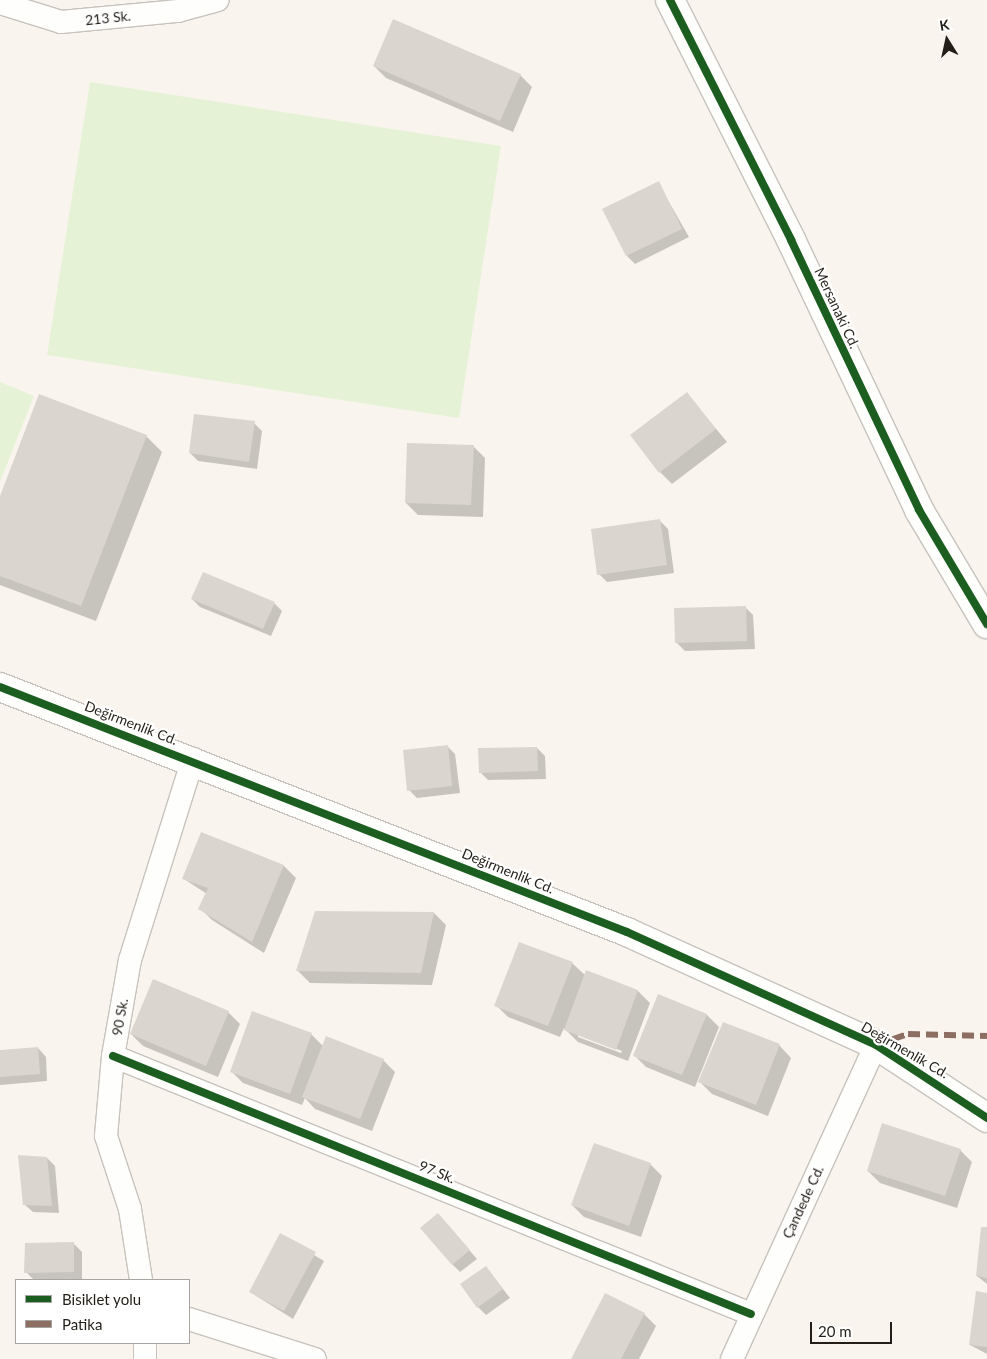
<!DOCTYPE html>
<meta charset="utf-8">
<style>
body{margin:0}
#map{position:relative;width:987px;height:1359px;overflow:hidden;background:#f9f5ee;font-family:Lato,sans-serif}
div>[style]{position:absolute}
.green>*{inset:0;background:#e6f2d6}
.shadow>*{inset:0;background:#0003}
.building>*{inset:0;background:#dad6cf}
.roads{filter:drop-shadow(1px 0 #c7c3bc) drop-shadow(-1px 0 #c7c3bc) drop-shadow(0 1px #c7c3bc) drop-shadow(0 -1px #c7c3bc)}
.minor>*{height:22px;margin:-11px;padding:0 11px;transform-origin:11px;border-radius:11px;background:#fefefc}
.tertiary>*{height:28px;margin:-14px;padding:0 14px;transform-origin:14px;border-radius:14px;background:#fefefc}
.quiet>*{height:6px;margin-top:-3px;transform-origin:0;background:repeating-linear-gradient(90deg,#8d6e63 0 12px,transparent 0 18px)}
.cycleway>*{height:8px;margin:-4px;padding:0 4px;transform-origin:4px;border-radius:4px;background:#1b5e20}
span{translate:-50% -50%;white-space:nowrap;text-align:center;line-height:1.15;-webkit-text-stroke:4.5px #fff;paint-order:stroke}
.street-label{font-size:14px;color:#231e17}
.legend{position:absolute;left:15px;top:1279px;width:175px;height:65px;box-sizing:border-box;background:#fff;border:1px solid #a7a5a2;margin:0;padding:6px 9px;list-style:none;font-size:15px;color:#231e17}
.legend li{display:flex;align-items:center;gap:10px;height:25px}
.legend b{width:25px;border:1px solid #a7a5a2}
.north{position:absolute;left:922px;top:15px;width:50px;height:50px;-webkit-text-stroke:4px #fff;paint-order:stroke;rotate:350deg;font-size:14px;font-weight:700;line-height:20px;text-align:center;color:#231e17}
.north::after{content:'';display:block;margin:auto;width:18px;height:22px;background:#231e17;clip-path:polygon(50% 0,100% 100%,50% 72%,0 100%)}
.scale{position:absolute;left:810px;top:1322px;width:82px;height:22px;box-sizing:border-box;border:2px solid #231e17;border-top:0;padding-left:6px;font-size:15px;line-height:18px;white-space:nowrap;color:#231e17;-webkit-text-stroke:4px #fff;paint-order:stroke}
</style>
<div id="map">
<div class="green">
<div style="clip-path:polygon(90px 82px,501px 146px,459px 418px,47px 355px)"></div>
<div style="clip-path:polygon(0 382px,34px 396px,0 482px)"></div>
</div>
<div class="shadow">
<div style="clip-path:polygon(374px 66px,520px 75px,532px 87px,513px 132px,386px 78px)"></div>
<div style="clip-path:polygon(658px 183px,689px 237px,635px 264px,627px 256px)"></div>
<div style="clip-path:polygon(687px 394px,727px 442px,672px 484px,660px 472px)"></div>
<div style="clip-path:polygon(254px 423px,262px 431px,257px 469px,198px 461px,190px 453px)"></div>
<div style="clip-path:polygon(146px 436px,162px 452px,96px 621px,0 585px,0 500px)"></div>
<div style="clip-path:polygon(473px 446px,485px 458px,483px 517px,418px 515px,406px 503px)"></div>
<div style="clip-path:polygon(660px 521px,668px 529px,674px 573px,607px 582px,599px 574px)"></div>
<div style="clip-path:polygon(192px 599px,274px 603px,282px 611px,271px 636px,200px 607px)"></div>
<div style="clip-path:polygon(745px 607px,753px 615px,755px 649px,685px 651px,677px 643px)"></div>
<div style="clip-path:polygon(447px 746px,455px 754px,460px 793px,417px 798px,409px 790px)"></div>
<div style="clip-path:polygon(537px 748px,545px 756px,546px 779px,488px 780px,480px 772px)"></div>
<div style="clip-path:polygon(202px 834px,284px 866px,296px 878px,264px 953px,212px 920px,200px 908px,207px 894px,184px 879px)"></div>
<div style="clip-path:polygon(434px 913px,446px 925px,432px 985px,310px 983px,298px 971px)"></div>
<div style="clip-path:polygon(evenodd,572px 963px,586px 976px,587px 972px,638px 991px,650px 1003px,628px 1061px,578px 1042px,564px 1028px,560px 1037px,508px 1017px,496px 1005px,572px 963px,578px 1034px,622px 1051px,621px 1053px,578px 1037px,578px 1034px)"></div>
<div style="clip-path:polygon(659px 995px,707px 1015px,719px 1027px,695px 1087px,646px 1067px,634px 1055px)"></div>
<div style="clip-path:polygon(228px 1012px,240px 1024px,218px 1077px,143px 1046px,131px 1034px)"></div>
<div style="clip-path:polygon(252px 1013px,312px 1035px,323px 1046px,383px 1060px,395px 1072px,372px 1131px,315px 1109px,305px 1098px,302px 1105px,243px 1083px,231px 1071px)"></div>
<div style="clip-path:polygon(779px 1045px,791px 1058px,768px 1116px,712px 1094px,700px 1082px)"></div>
<div style="clip-path:polygon(38px 1048px,46px 1057px,47px 1081px,0 1085px,0 1051px)"></div>
<div style="clip-path:polygon(960px 1150px,972px 1162px,957px 1208px,880px 1183px,868px 1171px)"></div>
<div style="clip-path:polygon(47px 1158px,55px 1166px,59px 1213px,33px 1212px,24px 1204px)"></div>
<div style="clip-path:polygon(650px 1164px,662px 1176px,641px 1237px,584px 1217px,572px 1205px)"></div>
<div style="clip-path:polygon(438px 1214px,477px 1259px,460px 1272px,452px 1264px)"></div>
<div style="clip-path:polygon(987px 1228px,987px 1284px,977px 1276px)"></div>
<div style="clip-path:polygon(281px 1235px,324px 1261px,293px 1319px,250px 1292px)"></div>
<div style="clip-path:polygon(74px 1244px,82px 1252px,82px 1280px,34px 1280px,26px 1272px)"></div>
<div style="clip-path:polygon(486px 1267px,510px 1298px,486px 1315px,478px 1307px)"></div>
<div style="clip-path:polygon(987px 1294px,987px 1354px,970px 1345px)"></div>
<div style="clip-path:polygon(644px 1314px,656px 1326px,639px 1359px,573px 1359px)"></div>
</div>
<div class="building">
<div style="clip-path:polygon(393px 19px,521px 74px,500px 121px,373px 66px)"></div>
<div style="clip-path:polygon(659px 181px,682px 229px,626px 256px,602px 209px)"></div>
<div style="clip-path:polygon(687px 392px,716px 429px,659px 473px,630px 435px)"></div>
<div style="clip-path:polygon(39px 394px,147px 435px,81px 606px,0 576px,0 496px)"></div>
<div style="clip-path:polygon(194px 414px,255px 421px,249px 462px,189px 453px)"></div>
<div style="clip-path:polygon(407px 443px,474px 445px,471px 505px,405px 503px)"></div>
<div style="clip-path:polygon(660px 519px,667px 565px,597px 575px,591px 529px)"></div>
<div style="clip-path:polygon(203px 572px,275px 602px,263px 629px,191px 599px)"></div>
<div style="clip-path:polygon(746px 606px,747px 641px,675px 643px,674px 608px)"></div>
<div style="clip-path:polygon(448px 745px,452px 786px,407px 791px,403px 750px)"></div>
<div style="clip-path:polygon(537px 747px,538px 771px,479px 773px,478px 748px)"></div>
<div style="clip-path:polygon(201px 832px,284px 865px,252px 942px,198px 909px,208px 888px,182px 879px)"></div>
<div style="clip-path:polygon(315px 911px,434px 912px,421px 973px,296px 971px)"></div>
<div style="clip-path:polygon(519px 942px,573px 962px,548px 1026px,494px 1006px)"></div>
<div style="clip-path:polygon(586px 970px,638px 990px,616px 1050px,564px 1030px)"></div>
<div style="clip-path:polygon(153px 979px,229px 1011px,206px 1066px,130px 1034px)"></div>
<div style="clip-path:polygon(658px 994px,707px 1014px,682px 1075px,633px 1056px)"></div>
<div style="clip-path:polygon(252px 1011px,312px 1033px,290px 1094px,230px 1072px)"></div>
<div style="clip-path:polygon(723px 1022px,780px 1044px,756px 1105px,698px 1082px)"></div>
<div style="clip-path:polygon(326px 1036px,384px 1059px,360px 1119px,302px 1097px)"></div>
<div style="clip-path:polygon(38px 1047px,40px 1074px,0 1077px,0 1050px)"></div>
<div style="clip-path:polygon(882px 1123px,961px 1149px,945px 1196px,867px 1171px)"></div>
<div style="clip-path:polygon(594px 1143px,651px 1163px,629px 1226px,571px 1205px)"></div>
<div style="clip-path:polygon(18px 1155px,47px 1157px,52px 1206px,23px 1205px)"></div>
<div style="clip-path:polygon(438px 1213px,470px 1250px,452px 1265px,420px 1228px)"></div>
<div style="clip-path:polygon(981px 1227px,987px 1227px,987px 1278px,976px 1276px)"></div>
<div style="clip-path:polygon(280px 1233px,316px 1252px,284px 1311px,249px 1292px)"></div>
<div style="clip-path:polygon(74px 1242px,74px 1272px,24px 1273px,25px 1243px)"></div>
<div style="clip-path:polygon(486px 1266px,503px 1289px,477px 1308px,460px 1284px)"></div>
<div style="clip-path:polygon(976px 1291px,987px 1293px,987px 1347px,969px 1345px)"></div>
<div style="clip-path:polygon(605px 1293px,645px 1313px,621px 1359px,571px 1359px)"></div>
</div>
<div class="roads">
<div class="minor">
<div style="left:0;top:3px;width:64px;rotate:17.3deg"></div>
<div style="left:61px;top:22px;width:118px;rotate:-5.4deg"></div>
<div style="left:178px;top:11px;width:41px;rotate:-15.4deg"></div>
<div style="left:113px;top:1056px;width:688px;rotate:22.02deg"></div>
<div style="left:141px;top:1280px;width:72px;rotate:-98.8deg"></div>
<div style="left:130px;top:1209px;width:77px;rotate:-108.2deg"></div>
<div style="left:106px;top:1136px;width:80px;rotate:-85deg"></div>
<div style="left:113px;top:1056px;width:97px;rotate:-80deg"></div>
<div style="left:130px;top:960px;width:211px;rotate:-72.6deg"></div>
<div style="left:189px;top:1319px;width:132px;rotate:17.6deg"></div>
<div style="left:145px;top:1359px;width:16px;rotate:-90deg"></div>
<div style="left:732px;top:1359px;width:345px;rotate:-65.4deg"></div>
</div>
<div class="tertiary">
<div style="left:670px;top:0;width:269px;rotate:63.2deg"></div>
<div style="left:791px;top:240px;width:299px;rotate:64.6deg"></div>
<div style="left:919px;top:510px;width:133px;rotate:59.2deg"></div>
<div style="left:0;top:687px;width:673px;rotate:21.34deg"></div>
<div style="left:627px;top:932px;width:273px;rotate:24.4deg"></div>
<div style="left:876px;top:1045px;width:133px;rotate:33.3deg"></div>
</div>
</div>
<div class="quiet">
<div style="left:876px;top:1045px;width:34px;rotate:-19deg"></div>
<div style="left:908px;top:1034px;width:79px;rotate:1.5deg"></div>
</div>
<div class="cycleway">
<div style="left:670px;top:0;width:269px;rotate:63.2deg"></div>
<div style="left:791px;top:240px;width:299px;rotate:64.6deg"></div>
<div style="left:919px;top:510px;width:133px;rotate:59.2deg"></div>
<div style="left:0;top:687px;width:673px;rotate:21.34deg"></div>
<div style="left:627px;top:932px;width:273px;rotate:24.4deg"></div>
<div style="left:876px;top:1045px;width:133px;rotate:33.3deg"></div>
<div style="left:113px;top:1056px;width:688px;rotate:22.02deg"></div>
</div>
<div class="street-label">
<span style="left:108px;top:18px;rotate:-6deg">213 Sk.</span>
<span style="left:837px;top:308px;rotate:65deg">Mersanaki Cd.</span>
<span style="left:131px;top:723px;rotate:21deg">Değirmenlik Cd.</span>
<span style="left:508px;top:871px;rotate:22deg">Değirmenlik Cd.</span>
<span style="left:120px;top:1017px;rotate:-80deg">90 Sk.</span>
<span style="left:905px;top:1050px;rotate:30deg">Değirmenlik Cd.</span>
<span style="left:437px;top:1172px;rotate:22deg">97 Sk.</span>
<span style="left:803px;top:1202px;rotate:-65deg">Çandede Cd.</span>
</div>
<ul class="legend">
<li><b style="height:6px;background:#1b5e20"></b>Bisiklet yolu</li>
<li><b style="height:6px;background:#8d6e63"></b>Patika</li>
</ul>
<div class="north">K</div>
<div class="scale">20 m</div>
</div>
